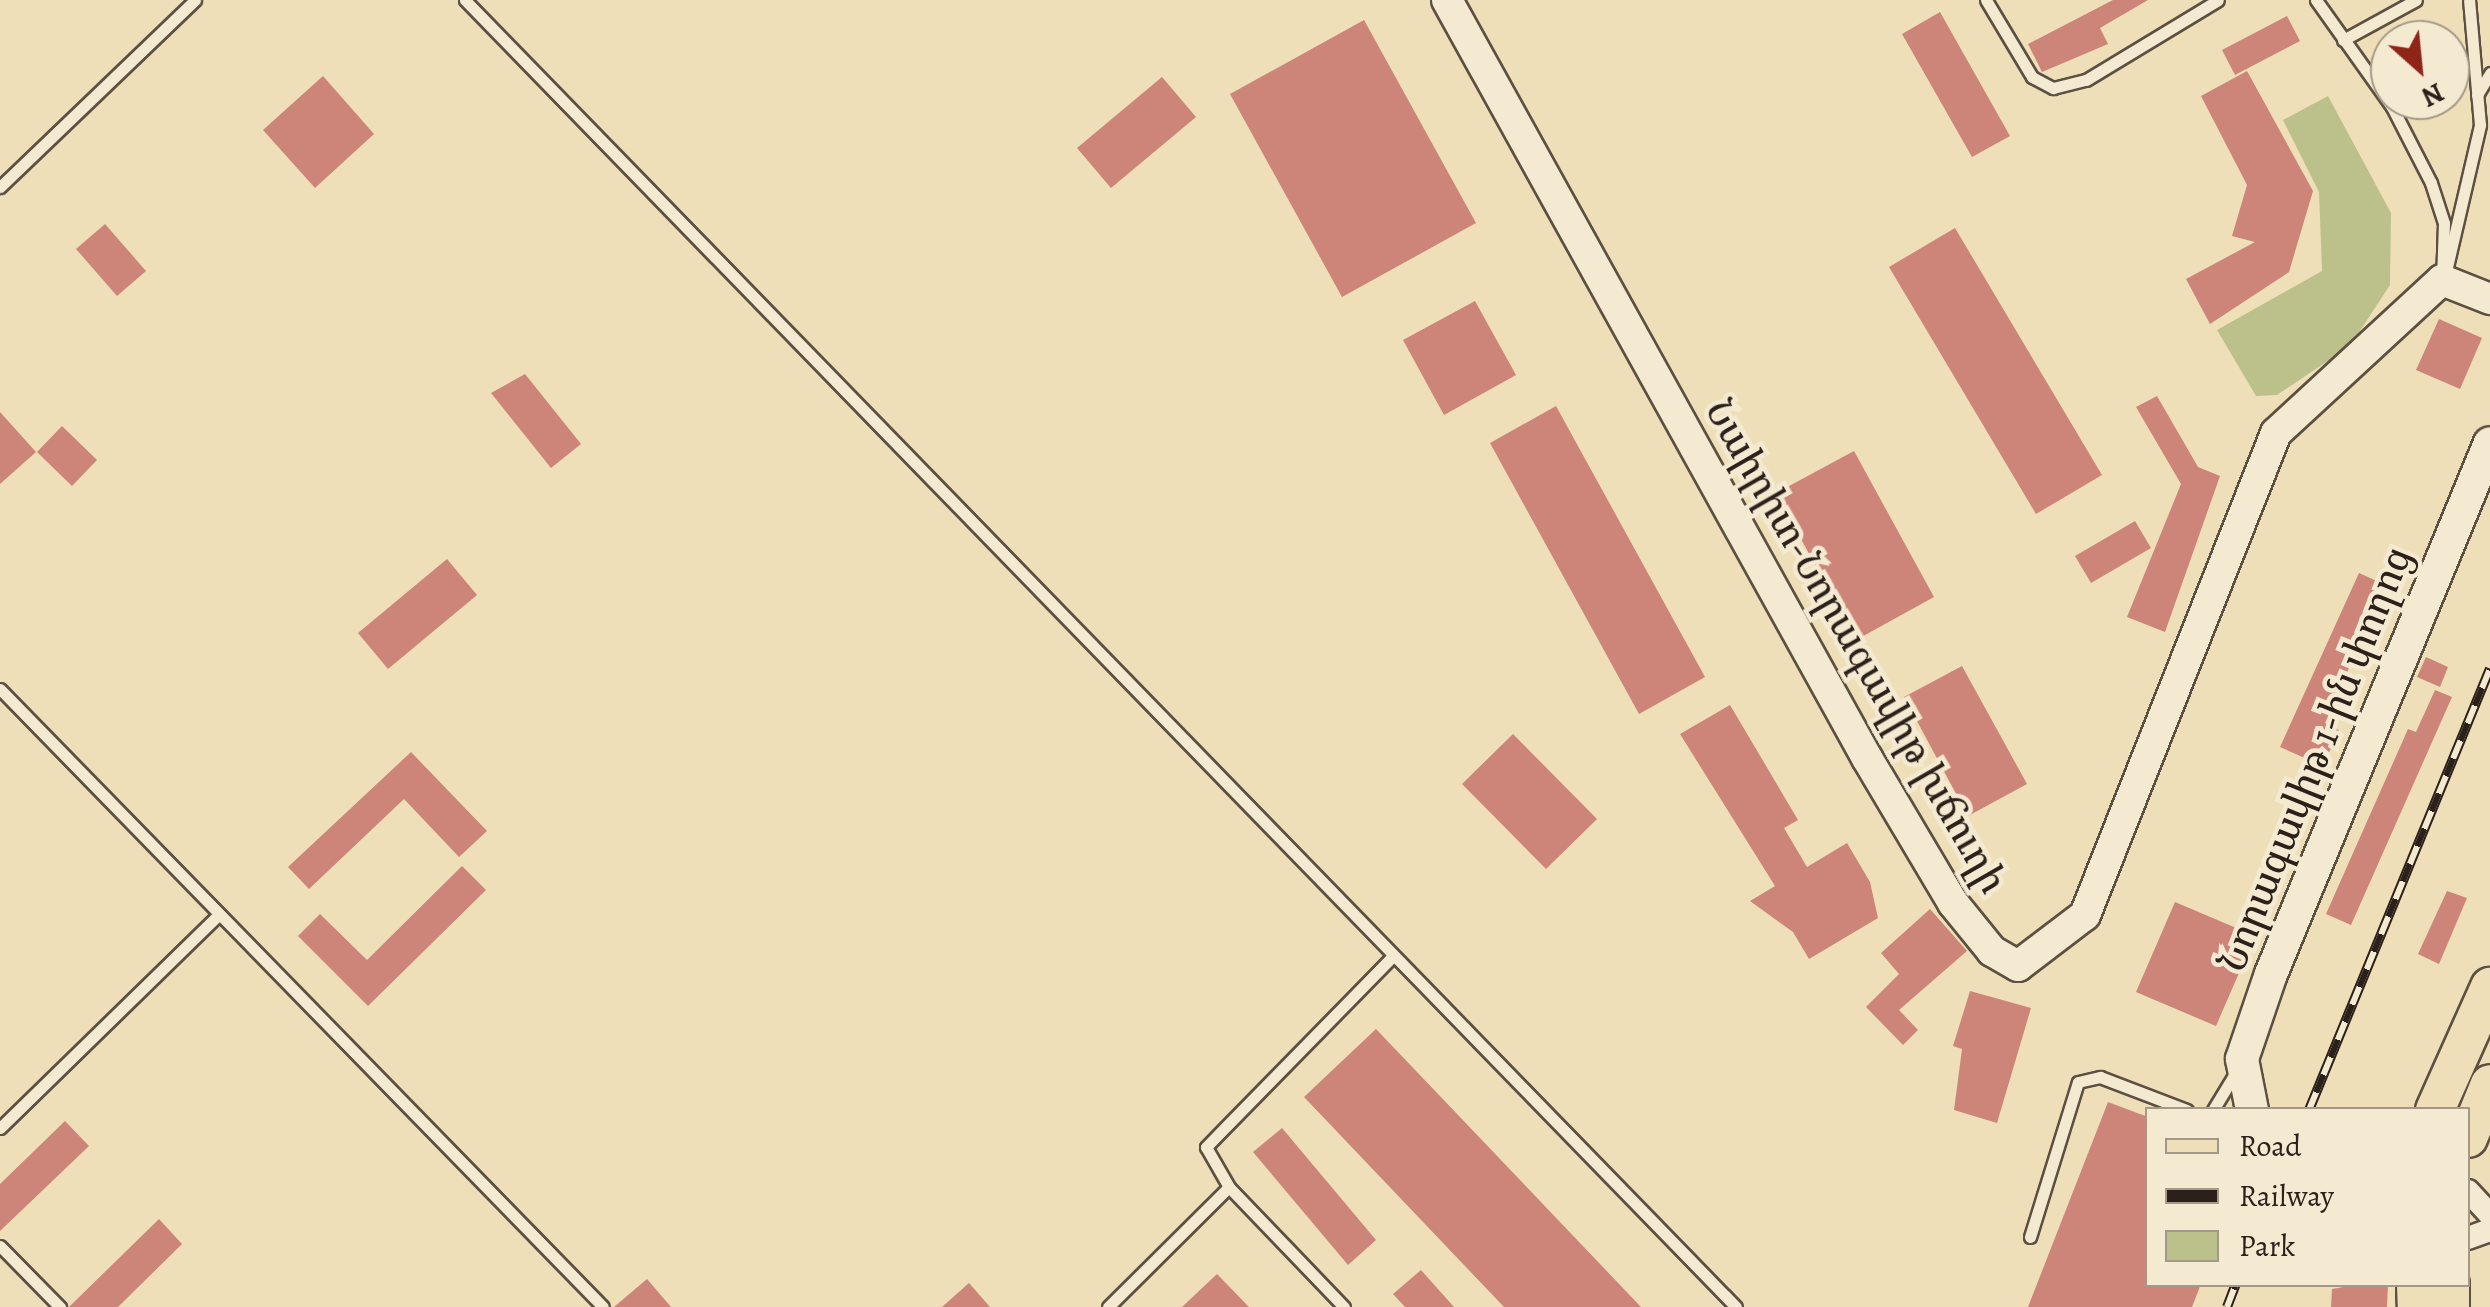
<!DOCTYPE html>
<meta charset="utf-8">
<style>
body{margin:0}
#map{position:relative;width:2490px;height:1307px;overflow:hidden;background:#eedfb8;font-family:Alegreya,"Noto Serif Armenian",serif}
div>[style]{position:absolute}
.green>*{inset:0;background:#bcc18c}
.building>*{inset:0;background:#cc8578}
.roads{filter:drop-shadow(2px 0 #5c5042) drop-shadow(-2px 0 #5c5042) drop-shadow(0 2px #5c5042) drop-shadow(0 -2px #5c5042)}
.service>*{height:11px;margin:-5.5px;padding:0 5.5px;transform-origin:5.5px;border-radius:5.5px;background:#f4ead1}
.minor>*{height:22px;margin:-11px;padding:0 11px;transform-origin:11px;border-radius:11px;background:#f4ead1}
.tertiary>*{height:30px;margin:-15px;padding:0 15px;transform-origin:15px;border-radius:15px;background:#f4ead1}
.secondary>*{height:32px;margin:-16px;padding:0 16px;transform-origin:16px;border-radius:16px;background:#f4ead1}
.primary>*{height:38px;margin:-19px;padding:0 19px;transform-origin:19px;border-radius:19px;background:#eedfb8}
.rail>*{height:10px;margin-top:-5px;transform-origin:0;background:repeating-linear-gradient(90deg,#f4ead1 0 19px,#2c201a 0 38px);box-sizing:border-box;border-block:2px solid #2c201a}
span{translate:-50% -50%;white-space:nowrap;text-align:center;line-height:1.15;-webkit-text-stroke:9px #f4ead1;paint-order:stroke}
.street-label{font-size:40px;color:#2c201a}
.legend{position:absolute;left:2145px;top:1107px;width:325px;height:180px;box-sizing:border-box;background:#f4ead1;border:2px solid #a49988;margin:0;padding:12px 18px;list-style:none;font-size:30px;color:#2c201a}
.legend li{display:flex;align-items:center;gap:20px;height:50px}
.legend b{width:50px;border:2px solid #a49988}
.north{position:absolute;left:2370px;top:20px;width:100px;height:100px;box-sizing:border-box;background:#f4ead1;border:2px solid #a49988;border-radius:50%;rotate:153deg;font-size:28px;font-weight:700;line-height:40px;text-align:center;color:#2c201a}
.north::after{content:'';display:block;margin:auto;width:35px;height:45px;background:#8f2418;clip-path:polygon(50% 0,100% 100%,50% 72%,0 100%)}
</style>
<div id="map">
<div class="green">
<div style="clip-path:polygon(2328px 96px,2391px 213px,2390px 285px,2350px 346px,2277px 395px,2256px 396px,2217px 330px,2322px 271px,2319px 192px,2283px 120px)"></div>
</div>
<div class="building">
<div style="clip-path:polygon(2113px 0,2148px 0,2100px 28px,2108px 44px,2042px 72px,2028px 44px)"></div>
<div style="clip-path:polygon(1940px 12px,2010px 136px,1972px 157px,1902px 34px)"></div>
<div style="clip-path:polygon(2287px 16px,2300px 41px,2235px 75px,2222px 50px)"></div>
<div style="clip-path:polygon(1364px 20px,1476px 223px,1342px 297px,1230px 94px)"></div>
<div style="clip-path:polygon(2247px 71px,2313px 191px,2289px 272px,2210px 324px,2186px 279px,2255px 242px,2232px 236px,2247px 185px,2201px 96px)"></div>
<div style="clip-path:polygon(323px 76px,374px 134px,315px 188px,263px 130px)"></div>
<div style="clip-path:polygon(1162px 77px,1196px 117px,1111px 188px,1077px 148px)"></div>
<div style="clip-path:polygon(105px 224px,146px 271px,117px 296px,76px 249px)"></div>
<div style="clip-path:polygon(1955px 228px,2102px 475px,2036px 514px,1889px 267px)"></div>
<div style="clip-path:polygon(1475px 301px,1516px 375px,1444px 415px,1403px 340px)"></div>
<div style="clip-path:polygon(2439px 319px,2482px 338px,2460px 389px,2416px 370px)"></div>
<div style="clip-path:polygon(525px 374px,581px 444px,551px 468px,491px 393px)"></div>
<div style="clip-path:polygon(2157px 396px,2198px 467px,2220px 476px,2165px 632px,2127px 617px,2181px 484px,2136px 407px)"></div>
<div style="clip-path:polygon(1556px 406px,1705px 677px,1639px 714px,1490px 443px)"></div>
<div style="clip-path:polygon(0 412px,36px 452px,0 484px)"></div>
<div style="clip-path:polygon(62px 426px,97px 460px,72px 486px,37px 452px)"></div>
<div style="clip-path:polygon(1854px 451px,1934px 597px,1856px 640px,1776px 493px)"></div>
<div style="clip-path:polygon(2135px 521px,2151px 548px,2091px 583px,2075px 556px)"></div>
<div style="clip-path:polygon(447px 559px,477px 595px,388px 669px,358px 633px)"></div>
<div style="clip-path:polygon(2359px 573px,2399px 591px,2390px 612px,2376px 606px,2325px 723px,2339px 730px,2323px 766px,2280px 747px)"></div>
<div style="clip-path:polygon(2426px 657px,2448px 667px,2440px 687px,2417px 677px)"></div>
<div style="clip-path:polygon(1962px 666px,2027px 784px,1968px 816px,1904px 697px)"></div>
<div style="clip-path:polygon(2435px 690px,2452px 697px,2351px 925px,2326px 914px,2408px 729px,2416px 732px)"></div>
<div style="clip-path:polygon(1730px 705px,1798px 820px,1784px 828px,1807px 867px,1847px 843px,1870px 882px,1878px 918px,1809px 959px,1793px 932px,1750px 901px,1775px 886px,1680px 734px)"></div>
<div style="clip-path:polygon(1513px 734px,1597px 819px,1546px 869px,1462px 784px)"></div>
<div style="clip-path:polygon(411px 752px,487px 831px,459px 857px,404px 799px,309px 889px,288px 867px)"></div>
<div style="clip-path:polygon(462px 866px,486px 890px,368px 1006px,298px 936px,320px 914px,367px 960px)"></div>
<div style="clip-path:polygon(2447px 891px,2467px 898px,2439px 964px,2418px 954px)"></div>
<div style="clip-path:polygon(2175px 902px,2255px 936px,2216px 1026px,2136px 992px)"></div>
<div style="clip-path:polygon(1930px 909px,1967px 951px,1899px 1010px,1918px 1030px,1903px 1045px,1866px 1007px,1899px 974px,1881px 953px)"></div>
<div style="clip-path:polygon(1970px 991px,2031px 1008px,1997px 1123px,1954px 1110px,1962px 1049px,1953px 1046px)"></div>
<div style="clip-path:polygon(1376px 1029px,1641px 1307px,1504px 1307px,1304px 1097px)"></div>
<div style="clip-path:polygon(2108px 1102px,2148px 1117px,2148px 1284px,2201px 1284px,2192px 1307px,2028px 1307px)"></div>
<div style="clip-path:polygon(65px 1121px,89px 1146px,0 1231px,0 1184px)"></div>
<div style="clip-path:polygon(1282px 1128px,1376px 1240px,1348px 1265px,1253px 1152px)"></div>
<div style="clip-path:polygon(159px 1219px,182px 1244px,118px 1307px,69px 1307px)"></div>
<div style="clip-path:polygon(1421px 1270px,1454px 1307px,1405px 1307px,1393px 1294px)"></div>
<div style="clip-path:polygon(1217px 1274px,1249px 1307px,1182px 1307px)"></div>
<div style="clip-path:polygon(647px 1279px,671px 1307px,614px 1307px)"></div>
<div style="clip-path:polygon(969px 1283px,990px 1307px,942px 1307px)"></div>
<div style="clip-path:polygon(2360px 1284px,2388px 1284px,2387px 1307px,2331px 1307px,2332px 1289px)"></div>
</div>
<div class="roads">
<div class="service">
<div style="left:465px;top:0;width:1823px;rotate:45.8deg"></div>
<div style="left:1986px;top:0;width:90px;rotate:59.1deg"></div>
<div style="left:2032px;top:77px;width:24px;rotate:28deg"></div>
<div style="left:2053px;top:88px;width:34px;rotate:-14deg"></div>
<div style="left:2086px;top:80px;width:154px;rotate:-31.2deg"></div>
<div style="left:2316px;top:0;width:131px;rotate:54.6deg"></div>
<div style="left:2392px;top:107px;width:85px;rotate:62.8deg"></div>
<div style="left:2431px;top:183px;width:42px;rotate:72deg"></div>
<div style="left:2444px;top:223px;width:57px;rotate:92deg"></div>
<div style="left:2343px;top:40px;width:83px;rotate:-28.7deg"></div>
<div style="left:2477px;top:95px;width:26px;rotate:-59deg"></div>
<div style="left:0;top:187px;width:270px;rotate:-43.8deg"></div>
<div style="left:2447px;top:267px;width:146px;rotate:-76.9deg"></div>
<div style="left:2480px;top:125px;width:125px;rotate:-95deg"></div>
<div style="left:0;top:689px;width:863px;rotate:45.7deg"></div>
<div style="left:2213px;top:1110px;width:44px;rotate:-58.8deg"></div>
<div style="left:0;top:1128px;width:305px;rotate:-44.3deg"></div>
<div style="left:2030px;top:1237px;width:162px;rotate:-72.8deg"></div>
<div style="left:2078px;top:1082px;width:23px;rotate:-13deg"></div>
<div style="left:2100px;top:1077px;width:93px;rotate:20.8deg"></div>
<div style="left:0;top:1246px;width:86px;rotate:45.5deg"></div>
<div style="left:1108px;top:1307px;width:170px;rotate:-44.8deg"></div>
<div style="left:1344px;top:1307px;width:166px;rotate:-133.8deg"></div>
<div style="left:1229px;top:1187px;width:46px;rotate:-119.9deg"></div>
<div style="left:1206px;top:1147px;width:266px;rotate:-45.6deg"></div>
</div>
<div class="minor">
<div style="left:2468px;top:1191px;width:33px;rotate:47deg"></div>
<div style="left:2468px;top:1238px;width:23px;rotate:-20deg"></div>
</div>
<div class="tertiary">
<div style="left:1447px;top:0;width:867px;rotate:61.01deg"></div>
<div style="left:1867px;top:758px;width:169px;rotate:59.3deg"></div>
<div style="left:1953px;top:903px;width:62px;rotate:50.9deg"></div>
<div style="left:1992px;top:951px;width:30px;rotate:30deg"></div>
<div style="left:2018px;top:966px;width:84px;rotate:-37.3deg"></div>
<div style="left:2085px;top:915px;width:518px;rotate:-68.38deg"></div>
<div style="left:2276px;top:433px;width:226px;rotate:-42.7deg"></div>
<div style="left:2442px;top:280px;width:52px;rotate:21.6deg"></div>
</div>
<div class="secondary">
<div style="left:2252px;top:1110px;width:52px;rotate:-101.1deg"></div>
<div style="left:2242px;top:1059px;width:90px;rotate:-71.2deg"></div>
<div style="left:2271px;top:974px;width:574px;rotate:-67.59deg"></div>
</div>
<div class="primary">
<div style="left:2435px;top:1110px;width:135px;rotate:-65.9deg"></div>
<div style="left:2468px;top:1138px;width:58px;rotate:-67.8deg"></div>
<div style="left:2416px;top:1284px;width:23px;rotate:88deg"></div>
<div style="left:2450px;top:1284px;width:23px;rotate:90deg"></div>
</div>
</div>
<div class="rail">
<div style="left:2309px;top:1110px;width:477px;rotate:-67.7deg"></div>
<div style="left:2227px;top:1307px;width:25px;rotate:-69deg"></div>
</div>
<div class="street-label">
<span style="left:1856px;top:646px;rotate:60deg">Նաիրիտ-Նորագավիթ խճուղի</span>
<span style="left:2315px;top:759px;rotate:-68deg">Նորագավիթ 1-ին փողոց</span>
</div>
<ul class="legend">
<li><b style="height:12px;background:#eedfb8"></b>Road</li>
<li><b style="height:12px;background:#2c201a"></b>Railway</li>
<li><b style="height:28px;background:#bcc18c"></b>Park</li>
</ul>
<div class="north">N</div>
</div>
